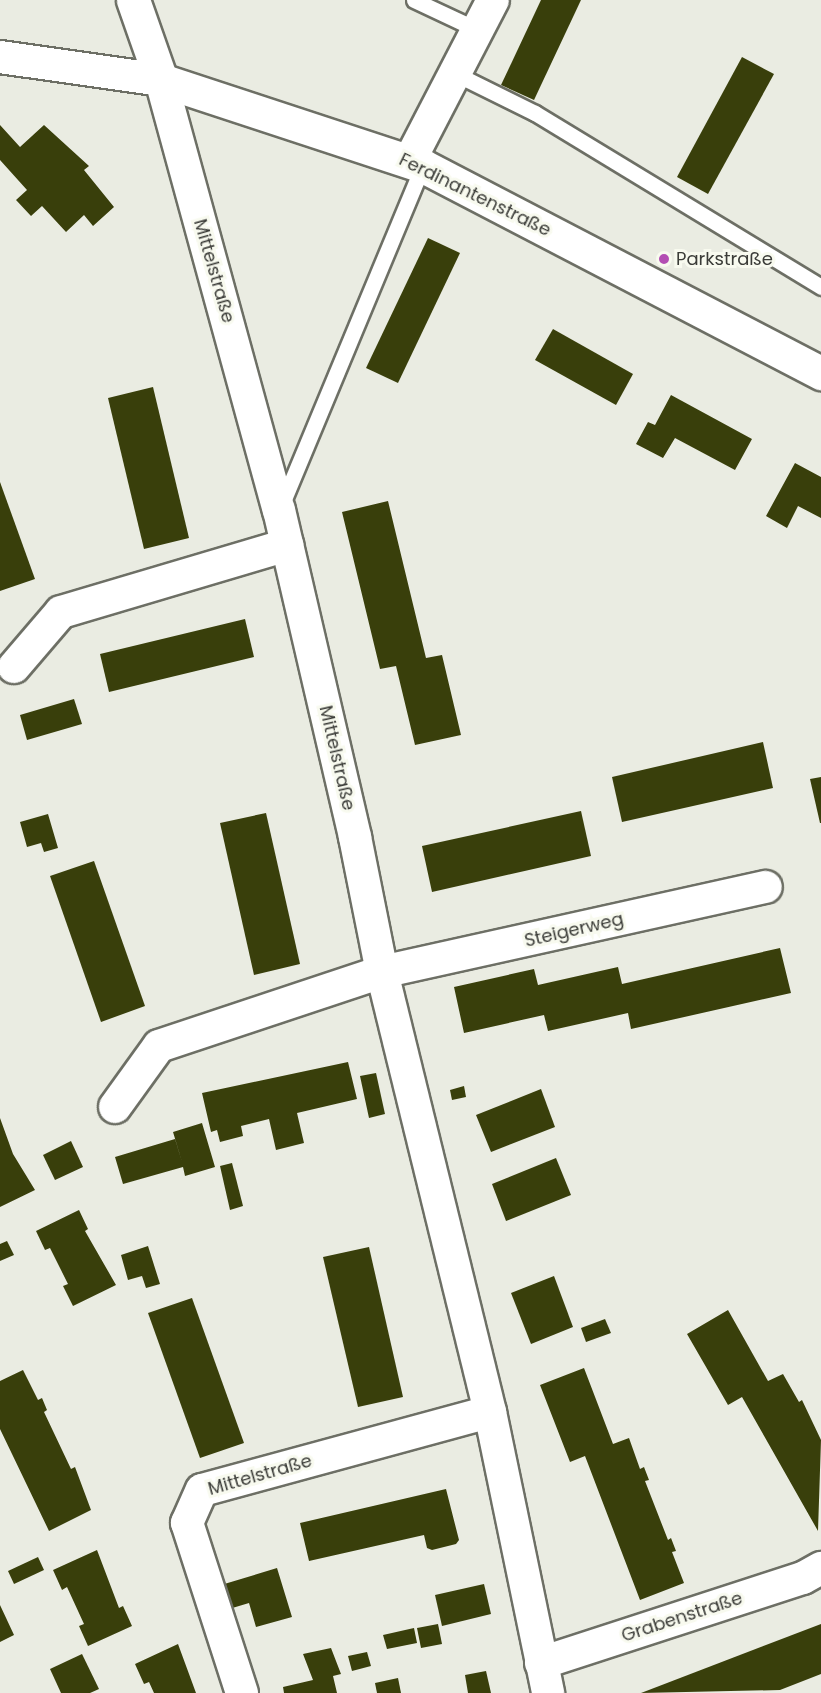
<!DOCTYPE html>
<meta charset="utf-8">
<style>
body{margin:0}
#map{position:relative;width:821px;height:1693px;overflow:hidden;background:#eaece2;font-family:Poppins,sans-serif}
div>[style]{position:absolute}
.building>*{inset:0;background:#393f0b}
.roads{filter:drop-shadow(2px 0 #6d6f65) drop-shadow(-2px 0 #6d6f65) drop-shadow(0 2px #6d6f65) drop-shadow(0 -2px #6d6f65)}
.service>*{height:15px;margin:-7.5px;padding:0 7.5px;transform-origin:7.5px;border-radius:7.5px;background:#fff}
.minor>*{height:32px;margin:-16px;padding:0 16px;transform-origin:16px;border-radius:16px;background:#fff}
.tertiary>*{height:33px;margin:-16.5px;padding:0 16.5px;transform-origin:16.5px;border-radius:16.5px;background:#fff}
.dots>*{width:16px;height:16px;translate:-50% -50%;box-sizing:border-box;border:3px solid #f8faef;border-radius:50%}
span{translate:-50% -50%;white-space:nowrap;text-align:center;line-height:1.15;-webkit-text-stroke:6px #f8faef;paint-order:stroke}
.street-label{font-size:18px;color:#3b3c38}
.poi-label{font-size:18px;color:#3b3c38}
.left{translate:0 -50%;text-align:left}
</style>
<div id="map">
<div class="building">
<div style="clip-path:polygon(541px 0,581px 0,534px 100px,501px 85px)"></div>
<div style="clip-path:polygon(742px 57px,774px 74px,708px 194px,677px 177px)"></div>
<div style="clip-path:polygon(0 125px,20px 147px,44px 125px,89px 166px,84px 170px,114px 207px,93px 226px,84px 215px,66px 232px,42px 206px,31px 216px,16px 200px,27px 190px,0 160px)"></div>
<div style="clip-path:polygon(428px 238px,460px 253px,398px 383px,366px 368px)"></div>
<div style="clip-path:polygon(553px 329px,633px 374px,616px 405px,535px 360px)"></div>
<div style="clip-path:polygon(153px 387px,189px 538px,144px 549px,108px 398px)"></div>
<div style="clip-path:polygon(671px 395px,752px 439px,735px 470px,675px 438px,663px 458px,636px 444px,648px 422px,655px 425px)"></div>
<div style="clip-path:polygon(795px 463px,821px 477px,821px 518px,798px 506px,787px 528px,766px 516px)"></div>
<div style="clip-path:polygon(0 482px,35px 579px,0 591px)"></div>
<div style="clip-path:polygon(388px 501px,426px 658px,442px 655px,461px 735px,415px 745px,396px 666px,380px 669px,342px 512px)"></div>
<div style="clip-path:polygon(245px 619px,254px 657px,109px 692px,100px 654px)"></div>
<div style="clip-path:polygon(74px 699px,82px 724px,27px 740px,20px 715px)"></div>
<div style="clip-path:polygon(763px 742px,773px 788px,622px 822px,612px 777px)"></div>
<div style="clip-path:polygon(821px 777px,821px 823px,820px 823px,810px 779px)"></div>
<div style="clip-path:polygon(581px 811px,591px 856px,432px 892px,422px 846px)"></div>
<div style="clip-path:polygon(266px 813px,300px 964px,254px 975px,220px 823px)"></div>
<div style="clip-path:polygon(48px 814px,58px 848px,44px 852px,41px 843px,27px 847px,20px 822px)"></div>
<div style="clip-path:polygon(94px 861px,145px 1006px,101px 1022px,50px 876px)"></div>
<div style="clip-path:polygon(780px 948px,791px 993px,631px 1029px,628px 1013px,548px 1031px,544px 1015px,464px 1033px,454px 987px,534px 969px,538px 985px,618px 967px,622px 984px)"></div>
<div style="clip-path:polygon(348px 1062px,357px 1099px,297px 1113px,304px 1143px,276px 1150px,269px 1119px,241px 1126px,243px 1136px,220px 1142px,217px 1130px,211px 1132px,202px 1093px)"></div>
<div style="clip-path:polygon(376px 1073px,385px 1114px,369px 1118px,360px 1076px)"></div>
<div style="clip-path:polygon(464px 1086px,466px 1097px,452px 1100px,450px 1090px)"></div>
<div style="clip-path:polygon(541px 1089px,555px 1127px,491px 1152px,476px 1115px)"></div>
<div style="clip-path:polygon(0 1118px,13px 1154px,35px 1190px,0 1207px)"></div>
<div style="clip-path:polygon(202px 1123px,215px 1167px,185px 1176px,183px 1167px,123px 1184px,115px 1157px,175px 1139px,183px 1165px,173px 1132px)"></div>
<div style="clip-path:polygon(71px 1141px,83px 1167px,55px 1180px,43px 1155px)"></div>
<div style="clip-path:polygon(556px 1158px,571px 1195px,506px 1221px,492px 1184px)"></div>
<div style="clip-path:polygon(232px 1163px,243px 1206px,230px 1210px,220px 1166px)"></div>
<div style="clip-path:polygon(79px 1210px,88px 1229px,85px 1231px,116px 1285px,73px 1306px,63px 1286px,68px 1284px,50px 1248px,45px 1250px,36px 1231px)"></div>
<div style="clip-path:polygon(7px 1241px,14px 1255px,0 1261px,0 1244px)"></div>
<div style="clip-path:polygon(148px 1246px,160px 1284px,146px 1288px,142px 1276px,128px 1280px,121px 1255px)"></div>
<div style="clip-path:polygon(369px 1247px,403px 1397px,358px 1407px,323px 1257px)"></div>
<div style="clip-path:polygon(554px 1276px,573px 1327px,531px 1344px,511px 1293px)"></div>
<div style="clip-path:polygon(192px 1298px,244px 1443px,200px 1458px,148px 1313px)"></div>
<div style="clip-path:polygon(728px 1310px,768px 1381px,783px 1374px,799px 1402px,802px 1400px,821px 1440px,818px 1531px,742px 1397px,728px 1405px,687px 1334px)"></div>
<div style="clip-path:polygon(605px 1319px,611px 1333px,586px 1342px,581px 1328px)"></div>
<div style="clip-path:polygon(584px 1368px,613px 1444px,629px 1438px,640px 1469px,644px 1467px,649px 1480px,645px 1481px,668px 1540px,671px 1538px,676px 1551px,672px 1552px,684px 1583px,640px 1600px,585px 1456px,570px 1462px,540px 1385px)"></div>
<div style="clip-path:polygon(23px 1370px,38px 1400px,42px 1398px,47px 1410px,44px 1412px,71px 1469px,75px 1467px,91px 1510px,49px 1531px,0 1429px,0 1381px)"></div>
<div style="clip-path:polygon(446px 1489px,459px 1540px,456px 1544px,432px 1550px,427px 1548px,424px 1535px,309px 1561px,300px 1523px)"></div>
<div style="clip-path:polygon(97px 1550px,119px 1608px,123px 1606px,132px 1626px,88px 1646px,79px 1626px,84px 1624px,67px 1587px,62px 1590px,53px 1570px)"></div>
<div style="clip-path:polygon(38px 1557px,44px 1570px,14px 1584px,8px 1571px)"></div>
<div style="clip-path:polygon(277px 1568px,292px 1617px,256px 1627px,249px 1603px,229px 1609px,221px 1585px)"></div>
<div style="clip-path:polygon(484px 1584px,491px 1614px,442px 1626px,435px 1595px)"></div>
<div style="clip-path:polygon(0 1605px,14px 1635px,0 1642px)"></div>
<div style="clip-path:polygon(438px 1624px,442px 1644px,421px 1648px,417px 1628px)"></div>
<div style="clip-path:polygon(821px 1624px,821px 1674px,780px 1690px,641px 1693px)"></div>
<div style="clip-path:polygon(414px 1628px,417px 1643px,387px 1649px,383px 1635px)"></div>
<div style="clip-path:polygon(178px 1644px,196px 1693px,154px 1693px,149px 1682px,144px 1684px,135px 1664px)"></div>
<div style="clip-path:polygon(331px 1648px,341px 1674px,333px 1676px,337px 1693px,284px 1693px,283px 1687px,313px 1680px,303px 1654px)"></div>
<div style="clip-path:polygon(367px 1652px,371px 1666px,352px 1671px,348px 1656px)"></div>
<div style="clip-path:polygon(82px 1654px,99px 1689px,90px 1693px,61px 1693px,50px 1669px)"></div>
<div style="clip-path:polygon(486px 1671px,491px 1693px,468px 1693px,465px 1675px)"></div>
<div style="clip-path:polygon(398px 1678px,401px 1693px,377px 1693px,375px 1683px)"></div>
</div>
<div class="roads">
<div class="service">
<div style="left:414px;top:0;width:71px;rotate:25.1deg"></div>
<div style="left:456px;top:74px;width:88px;rotate:26.3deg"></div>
<div style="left:535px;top:113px;width:335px;rotate:31.3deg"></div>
<div style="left:282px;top:504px;width:366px;rotate:-67.4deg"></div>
</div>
<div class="minor">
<div style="left:0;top:57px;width:163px;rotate:8.1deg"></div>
<div style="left:161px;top:80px;width:446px;rotate:74.7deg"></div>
<div style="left:279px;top:510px;width:336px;rotate:76.9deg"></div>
<div style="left:355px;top:837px;width:138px;rotate:78.7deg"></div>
<div style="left:382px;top:972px;width:453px;rotate:76.2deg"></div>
<div style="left:490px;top:1412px;width:287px;rotate:78.3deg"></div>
<div style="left:410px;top:160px;width:180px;rotate:-62.6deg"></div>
<div style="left:14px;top:667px;width:72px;rotate:-49.5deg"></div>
<div style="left:61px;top:612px;width:236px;rotate:-16.5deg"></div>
<div style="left:115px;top:1107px;width:75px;rotate:-54.2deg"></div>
<div style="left:159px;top:1046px;width:235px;rotate:-18.4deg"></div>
<div style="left:382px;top:972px;width:393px;rotate:-12.5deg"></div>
<div style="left:541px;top:1663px;width:275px;rotate:-18deg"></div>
<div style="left:803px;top:1578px;width:21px;rotate:-29deg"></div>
<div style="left:242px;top:1693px;width:179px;rotate:-107.9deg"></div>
<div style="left:187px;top:1523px;width:36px;rotate:-66deg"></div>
<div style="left:202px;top:1490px;width:298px;rotate:-15.2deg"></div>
</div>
<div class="tertiary">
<div style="left:133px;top:0;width:85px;rotate:70.7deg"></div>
<div style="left:161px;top:80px;width:276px;rotate:18.2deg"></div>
<div style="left:423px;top:166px;width:449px;rotate:27.5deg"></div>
</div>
</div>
<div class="dots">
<div style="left:664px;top:259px;background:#b34eb3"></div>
</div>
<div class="street-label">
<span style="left:475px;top:195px;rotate:26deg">Ferdinantenstraße</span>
<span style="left:214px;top:271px;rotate:74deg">Mittelstraße</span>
<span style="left:337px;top:758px;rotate:77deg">Mittelstraße</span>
<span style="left:574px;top:930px;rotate:-13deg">Steigerweg</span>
<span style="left:260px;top:1475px;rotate:-16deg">Mittelstraße</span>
<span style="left:682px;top:1617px;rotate:-18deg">Grabenstraße</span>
</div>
<div class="poi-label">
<span class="left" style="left:676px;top:259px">Parkstraße</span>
</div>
</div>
